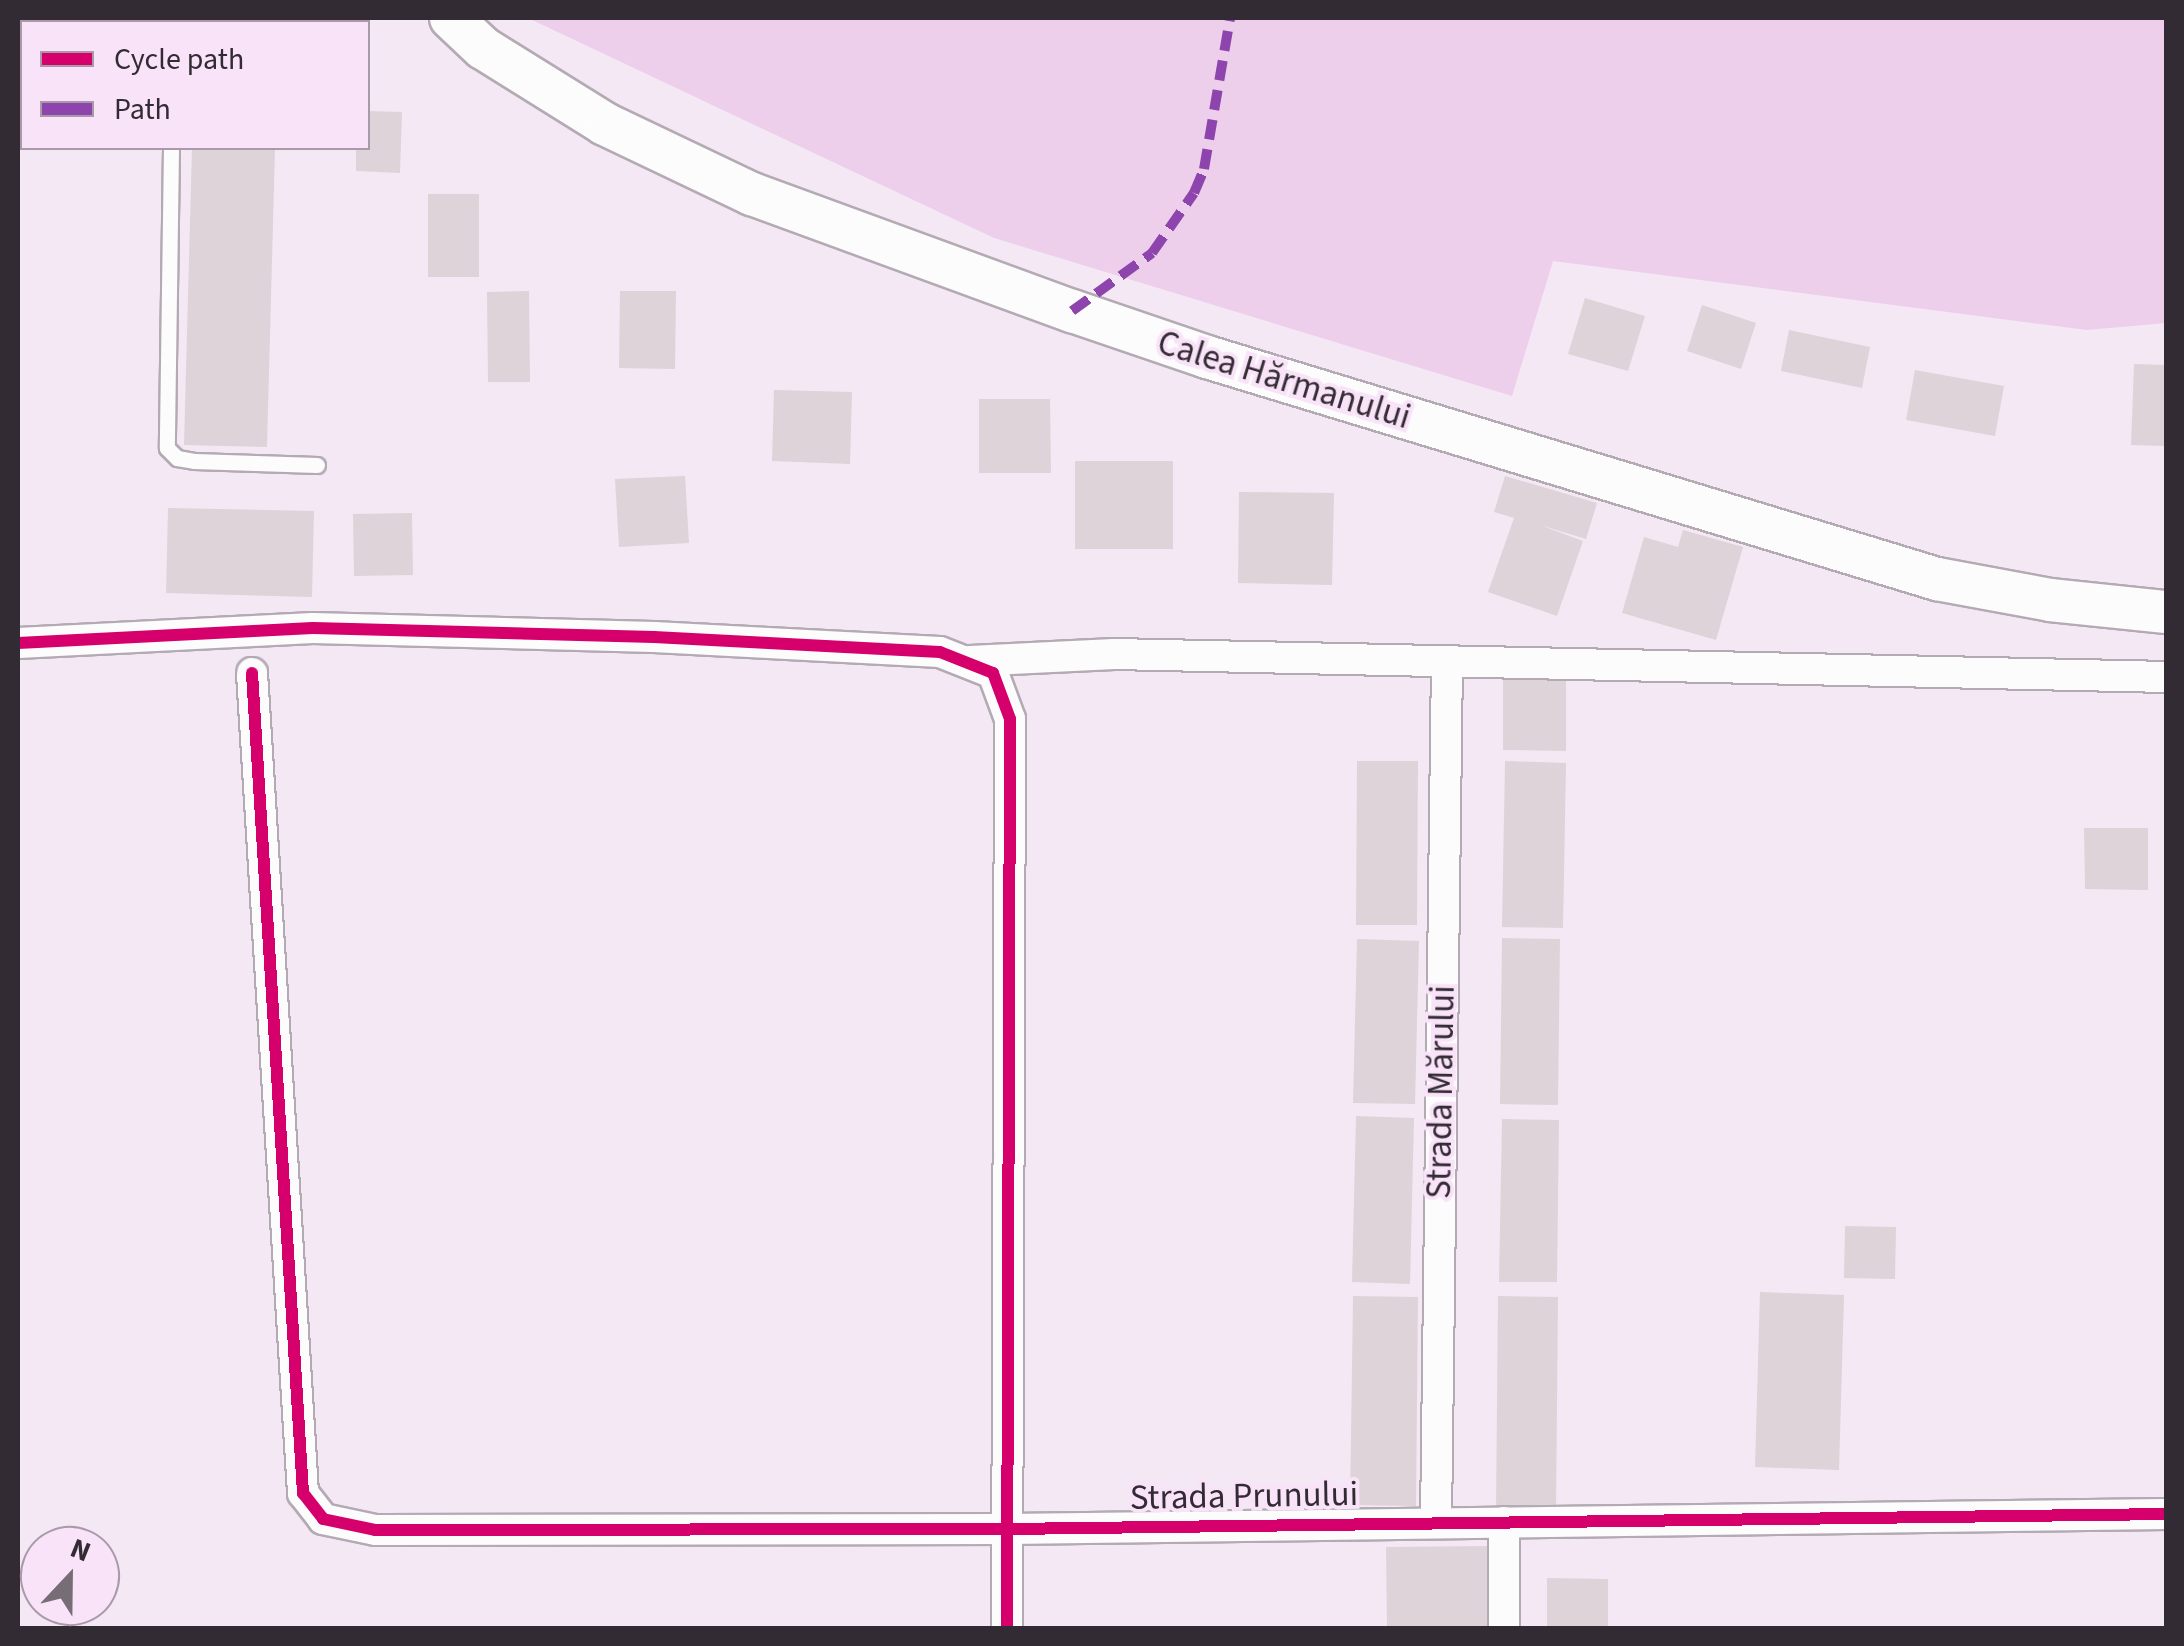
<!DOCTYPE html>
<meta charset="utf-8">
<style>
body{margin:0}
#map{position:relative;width:2184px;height:1646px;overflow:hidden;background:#f4e8f4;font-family:"Source Sans 3",sans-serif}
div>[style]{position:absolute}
.green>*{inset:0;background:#edcfec}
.building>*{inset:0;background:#ded3d8}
.roads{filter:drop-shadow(2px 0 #b4aab4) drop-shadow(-2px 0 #b4aab4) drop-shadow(0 2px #b4aab4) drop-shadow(0 -2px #b4aab4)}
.lane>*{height:15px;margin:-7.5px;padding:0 7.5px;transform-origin:7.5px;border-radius:7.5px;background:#fdfcfd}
.street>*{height:30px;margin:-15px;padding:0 15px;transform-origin:15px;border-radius:15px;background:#fdfcfd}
.secondary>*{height:42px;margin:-21px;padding:0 21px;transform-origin:21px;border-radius:21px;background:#fdfcfd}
.quiet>*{height:10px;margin-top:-5px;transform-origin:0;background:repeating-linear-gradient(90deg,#8e44ad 0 20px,transparent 0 30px)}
.cycleway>*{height:12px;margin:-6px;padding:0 6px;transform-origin:6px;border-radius:6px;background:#d6006c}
span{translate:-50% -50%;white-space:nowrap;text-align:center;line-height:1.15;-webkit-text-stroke:8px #f9e3f8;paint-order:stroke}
.street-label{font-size:35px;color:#332b33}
.frame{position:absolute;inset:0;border:20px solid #332b33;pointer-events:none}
.legend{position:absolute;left:20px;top:20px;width:350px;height:130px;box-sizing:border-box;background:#f9e3f8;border:2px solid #aa99a9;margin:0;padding:12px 18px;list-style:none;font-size:30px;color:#332b33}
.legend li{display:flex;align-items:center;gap:20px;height:50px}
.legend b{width:50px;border:2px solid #aa99a9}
.north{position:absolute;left:20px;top:1526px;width:100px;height:100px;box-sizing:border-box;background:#f9e3f8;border:2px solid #aa99a9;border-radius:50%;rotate:22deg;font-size:28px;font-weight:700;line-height:40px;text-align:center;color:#332b33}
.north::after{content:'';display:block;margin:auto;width:35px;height:45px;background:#776d77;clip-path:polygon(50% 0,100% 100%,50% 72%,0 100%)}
</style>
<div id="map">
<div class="green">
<div style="clip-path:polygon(528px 18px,2166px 18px,2166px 323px,2087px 330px,1553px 261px,1512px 396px,994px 238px)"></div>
</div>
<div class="building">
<div style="clip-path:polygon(195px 18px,279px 18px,279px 22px,195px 22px)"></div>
<div style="clip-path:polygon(368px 111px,402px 112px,400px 173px,356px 171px,356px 148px,368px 148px)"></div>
<div style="clip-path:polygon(192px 148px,275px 148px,267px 447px,184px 445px)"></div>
<div style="clip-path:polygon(428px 194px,479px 194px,479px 277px,428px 277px)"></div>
<div style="clip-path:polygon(529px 291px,530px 382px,488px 382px,487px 292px)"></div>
<div style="clip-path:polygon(620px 291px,676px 291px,675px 369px,619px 368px)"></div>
<div style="clip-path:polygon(1585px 298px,1645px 316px,1628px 371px,1568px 354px)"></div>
<div style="clip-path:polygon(1702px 305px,1756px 323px,1741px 369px,1687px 351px)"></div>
<div style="clip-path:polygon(1789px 330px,1870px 347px,1862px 388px,1781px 371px)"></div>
<div style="clip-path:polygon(2134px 364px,2166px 365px,2166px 446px,2131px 445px)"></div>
<div style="clip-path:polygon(1915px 370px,2004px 386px,1995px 436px,1906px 420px)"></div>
<div style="clip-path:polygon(774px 390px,852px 392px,850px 464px,772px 461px)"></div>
<div style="clip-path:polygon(979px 399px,1050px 399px,1051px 473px,979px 473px)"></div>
<div style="clip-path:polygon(1075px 461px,1173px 461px,1173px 549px,1075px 549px)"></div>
<div style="clip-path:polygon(685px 476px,689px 543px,619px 547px,615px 479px)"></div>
<div style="clip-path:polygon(1505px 476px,1597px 503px,1586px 539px,1540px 525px,1583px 541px,1557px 616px,1488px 592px,1514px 518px,1494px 512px)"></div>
<div style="clip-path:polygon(1239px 492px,1334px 493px,1332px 585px,1238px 583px)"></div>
<div style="clip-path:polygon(168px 508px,314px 511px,312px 597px,166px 593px)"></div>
<div style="clip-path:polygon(412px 513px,413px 575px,354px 576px,353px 514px)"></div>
<div style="clip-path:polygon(1683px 530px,1743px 547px,1716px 640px,1622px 613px,1644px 537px,1678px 547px)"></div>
<div style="clip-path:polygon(1503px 673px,1566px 673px,1566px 751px,1503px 750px)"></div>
<div style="clip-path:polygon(1357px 761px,1418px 761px,1417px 925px,1356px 925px)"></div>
<div style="clip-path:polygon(1505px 761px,1566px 763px,1563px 928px,1502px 927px)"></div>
<div style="clip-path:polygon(2084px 828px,2148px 828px,2148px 890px,2085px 889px)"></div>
<div style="clip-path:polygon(1502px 938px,1560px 939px,1558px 1105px,1500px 1104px)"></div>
<div style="clip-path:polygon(1357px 939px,1419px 941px,1415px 1104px,1353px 1103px)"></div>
<div style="clip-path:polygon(1356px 1116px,1414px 1118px,1410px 1284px,1352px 1282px)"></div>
<div style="clip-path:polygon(1502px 1119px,1559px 1120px,1557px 1282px,1499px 1282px)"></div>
<div style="clip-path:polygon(1845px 1226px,1896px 1227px,1895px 1279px,1844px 1278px)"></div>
<div style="clip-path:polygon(1760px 1292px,1844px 1295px,1839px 1470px,1755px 1467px)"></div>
<div style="clip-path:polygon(1353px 1296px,1418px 1297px,1416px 1506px,1350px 1505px)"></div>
<div style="clip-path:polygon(1498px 1296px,1558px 1297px,1556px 1509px,1496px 1509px)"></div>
<div style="clip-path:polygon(1490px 1546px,1491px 1628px,1387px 1628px,1386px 1547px)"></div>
<div style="clip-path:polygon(1547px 1578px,1608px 1579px,1608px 1628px,1547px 1628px)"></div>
</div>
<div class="roads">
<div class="lane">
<div style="left:173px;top:22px;width:4px;rotate:-90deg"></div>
<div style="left:171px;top:148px;width:300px;rotate:90.8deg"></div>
<div style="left:167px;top:448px;width:14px;rotate:45deg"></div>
<div style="left:177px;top:458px;width:17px;rotate:10deg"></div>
<div style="left:194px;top:461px;width:123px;rotate:1.9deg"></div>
</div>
<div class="street">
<div style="left:18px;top:643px;width:295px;rotate:-2.9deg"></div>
<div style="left:313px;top:628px;width:341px;rotate:1.5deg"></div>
<div style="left:654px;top:637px;width:286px;rotate:3deg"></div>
<div style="left:940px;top:652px;width:57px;rotate:21.6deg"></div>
<div style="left:993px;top:673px;width:49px;rotate:69.7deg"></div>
<div style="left:1010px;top:719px;width:909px;rotate:90.19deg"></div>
<div style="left:970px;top:661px;width:144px;rotate:-2.8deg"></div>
<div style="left:1114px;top:654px;width:1052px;rotate:1.25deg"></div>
<div style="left:252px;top:673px;width:822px;rotate:86.44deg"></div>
<div style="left:303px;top:1493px;width:33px;rotate:52deg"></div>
<div style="left:323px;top:1519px;width:53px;rotate:11.9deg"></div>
<div style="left:375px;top:1530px;width:632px;rotate:-0.09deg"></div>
<div style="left:1007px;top:1529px;width:1159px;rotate:-0.74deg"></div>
<div style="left:1504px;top:1522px;width:106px;rotate:90deg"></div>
<div style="left:1436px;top:1523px;width:861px;rotate:-89.27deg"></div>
</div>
<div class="secondary">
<div style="left:451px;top:18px;width:44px;rotate:43.2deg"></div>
<div style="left:483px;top:48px;width:144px;rotate:31.9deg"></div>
<div style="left:605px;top:124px;width:163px;rotate:25.5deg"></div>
<div style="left:752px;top:194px;width:341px;rotate:20.1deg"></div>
<div style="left:1072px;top:311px;width:143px;rotate:18.8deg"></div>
<div style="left:1207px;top:357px;width:763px;rotate:16.92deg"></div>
<div style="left:1937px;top:579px;width:115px;rotate:10.5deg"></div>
<div style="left:2050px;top:600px;width:117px;rotate:5.9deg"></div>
</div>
</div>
<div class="quiet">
<div style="left:1072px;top:311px;width:99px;rotate:-35.9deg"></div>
<div style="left:1152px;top:253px;width:73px;rotate:-55deg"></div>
<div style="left:1194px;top:193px;width:26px;rotate:-67deg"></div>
<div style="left:1204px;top:169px;width:153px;rotate:-80.2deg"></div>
</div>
<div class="cycleway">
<div style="left:18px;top:643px;width:295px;rotate:-2.9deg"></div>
<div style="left:313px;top:628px;width:341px;rotate:1.5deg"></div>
<div style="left:654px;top:637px;width:286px;rotate:3deg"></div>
<div style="left:940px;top:652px;width:57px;rotate:21.6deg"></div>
<div style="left:993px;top:673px;width:49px;rotate:69.7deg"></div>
<div style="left:1010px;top:719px;width:909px;rotate:90.19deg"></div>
<div style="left:252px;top:673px;width:822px;rotate:86.44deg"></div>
<div style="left:303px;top:1493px;width:33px;rotate:52deg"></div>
<div style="left:323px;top:1519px;width:53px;rotate:11.9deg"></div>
<div style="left:375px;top:1530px;width:632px;rotate:-0.09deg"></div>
<div style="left:1007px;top:1529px;width:1159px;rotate:-0.74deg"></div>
</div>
<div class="street-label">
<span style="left:1284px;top:380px;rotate:17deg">Calea Hărmanului</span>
<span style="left:1441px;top:1092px;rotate:-89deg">Strada Mărului</span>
<span style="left:1244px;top:1496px;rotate:-1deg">Strada Prunului</span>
</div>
<div class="frame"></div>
<ul class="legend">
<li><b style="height:12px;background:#d6006c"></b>Cycle path</li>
<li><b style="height:12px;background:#8e44ad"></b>Path</li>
</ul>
<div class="north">N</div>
</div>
